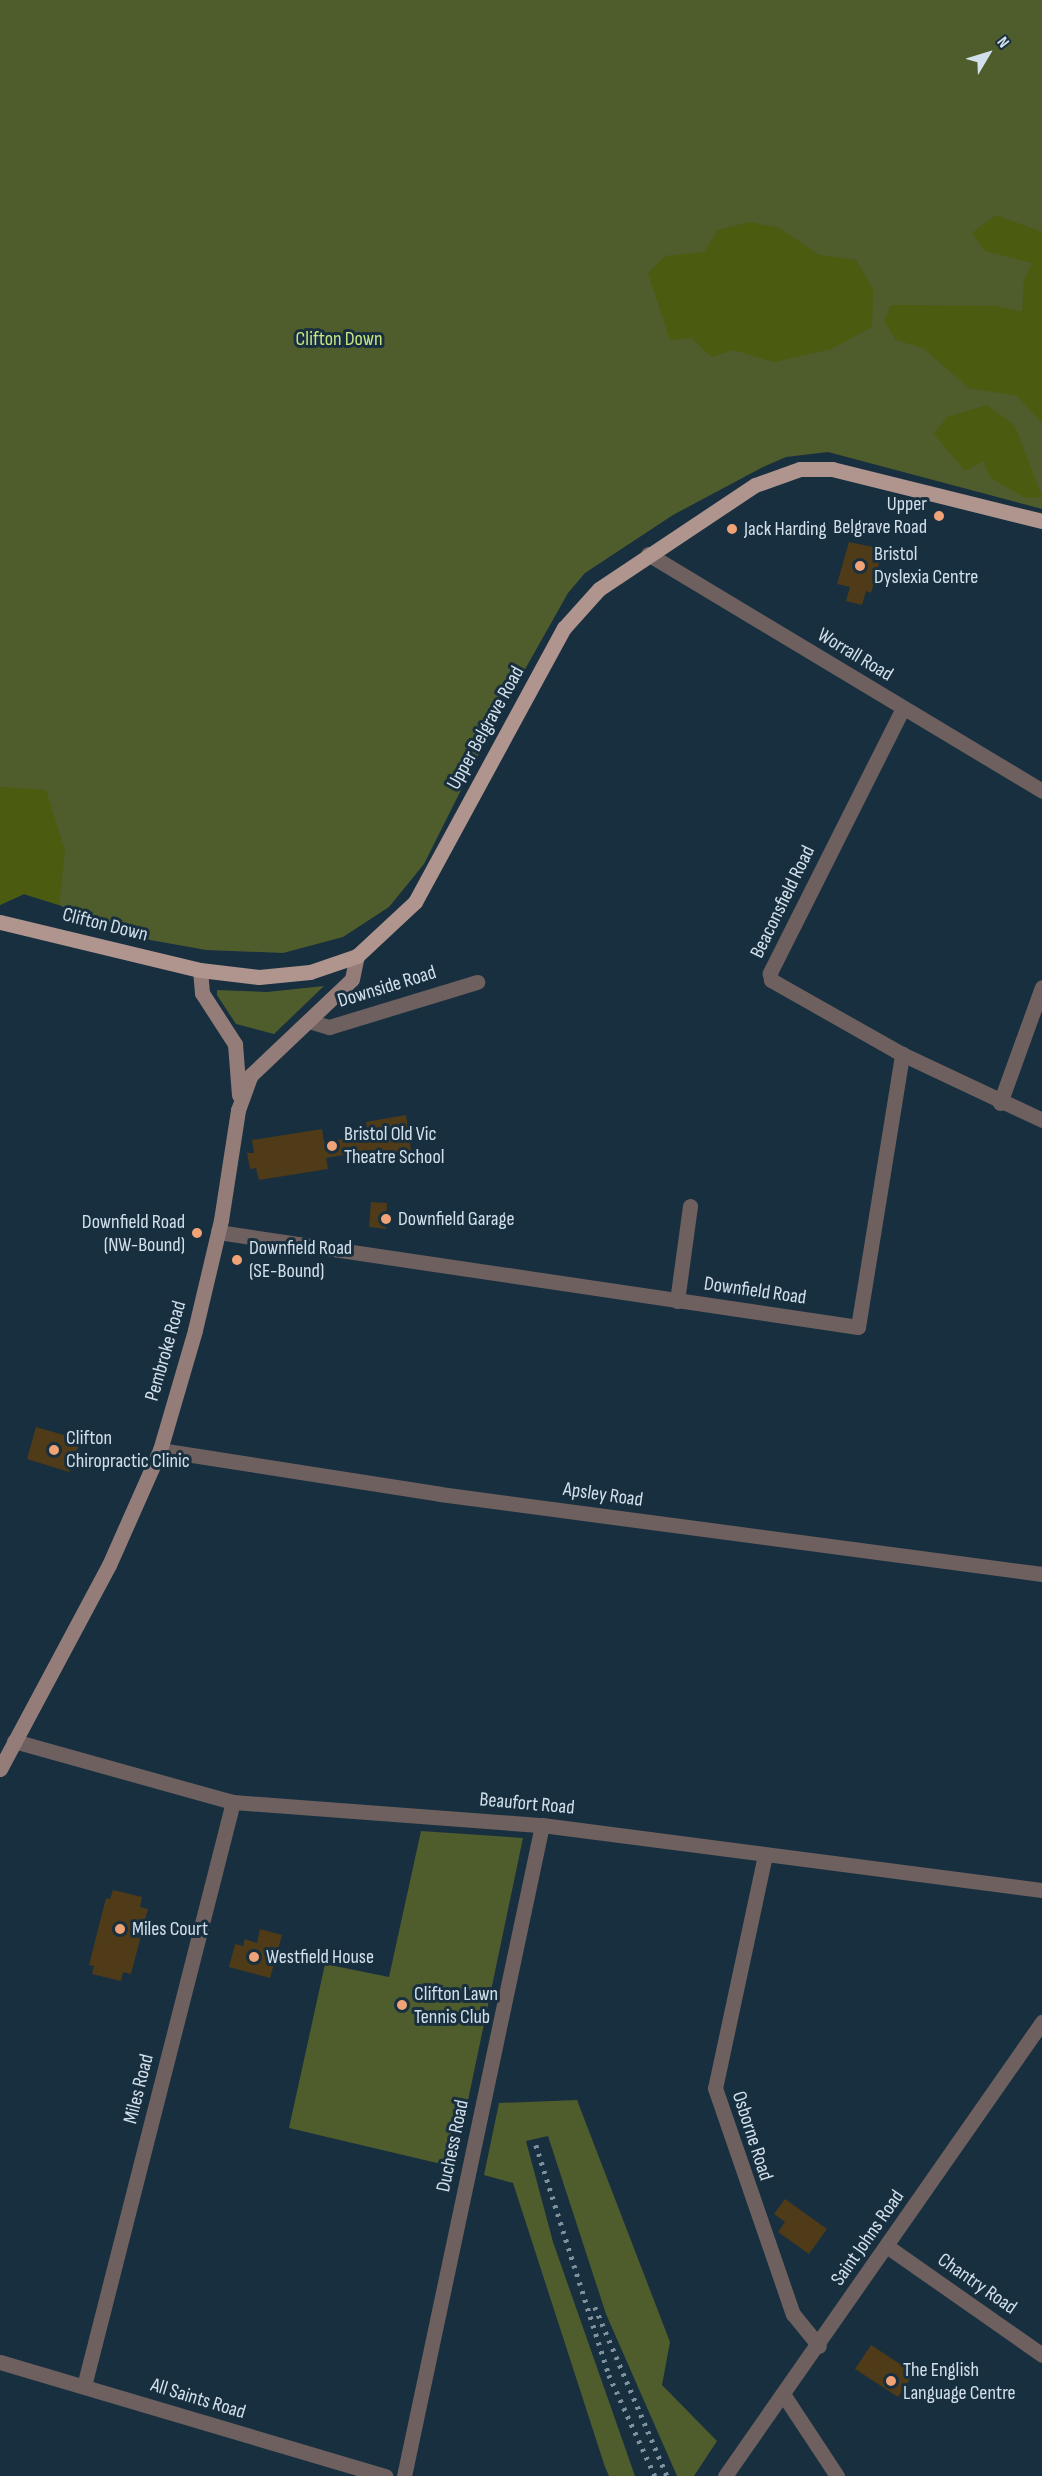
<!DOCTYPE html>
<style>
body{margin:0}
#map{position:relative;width:1042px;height:2476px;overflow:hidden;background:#182f3f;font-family:"Sofia Sans Condensed",sans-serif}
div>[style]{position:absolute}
.green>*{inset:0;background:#4f5c2c}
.forest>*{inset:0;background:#4b5b0f}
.building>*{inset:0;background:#4f3b17}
.minor>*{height:15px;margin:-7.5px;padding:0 7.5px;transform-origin:7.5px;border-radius:7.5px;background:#6e605e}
.secondary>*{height:15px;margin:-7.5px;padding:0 7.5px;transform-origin:7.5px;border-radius:7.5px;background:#947d79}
.primary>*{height:15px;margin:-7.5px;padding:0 7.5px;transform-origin:7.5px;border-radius:7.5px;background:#b0948e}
.rail>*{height:4.5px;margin-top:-2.25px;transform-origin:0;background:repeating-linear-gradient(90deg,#7f919f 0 3px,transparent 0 9px)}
.dots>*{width:16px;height:16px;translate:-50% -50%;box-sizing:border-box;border:3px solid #182f3f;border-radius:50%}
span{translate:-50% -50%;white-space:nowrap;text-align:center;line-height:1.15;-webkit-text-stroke:6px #182f3f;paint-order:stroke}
.park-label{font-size:20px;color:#cae582}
.poi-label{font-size:20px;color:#d2e0eb}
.right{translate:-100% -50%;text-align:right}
.left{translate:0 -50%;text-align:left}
.street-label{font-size:20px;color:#d2e0eb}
.north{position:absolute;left:958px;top:24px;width:60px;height:60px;-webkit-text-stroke:4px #182f3f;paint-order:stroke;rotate:52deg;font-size:16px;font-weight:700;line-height:24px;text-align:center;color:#d2e0eb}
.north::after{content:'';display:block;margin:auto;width:21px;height:27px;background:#d2e0eb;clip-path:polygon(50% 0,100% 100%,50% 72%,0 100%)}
</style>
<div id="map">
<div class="green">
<div style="clip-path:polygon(0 0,1042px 0,1042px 509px,828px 452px,786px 457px,763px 467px,673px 515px,585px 573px,568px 593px,493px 726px,424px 864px,389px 907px,343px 937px,283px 953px,206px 950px,117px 934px,59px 905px,24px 894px,0 905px)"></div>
<div style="clip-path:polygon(324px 986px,274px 1034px,236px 1024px,217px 995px,217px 990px,267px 992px)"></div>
<div style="clip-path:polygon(421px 1831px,523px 1838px,454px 2167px,289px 2128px,325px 1964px,389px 1977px)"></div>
<div style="clip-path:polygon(577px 2100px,670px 2342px,662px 2385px,717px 2441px,694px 2476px,677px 2476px,606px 2314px,548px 2136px,526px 2141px,553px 2242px,635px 2476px,609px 2476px,605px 2467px,513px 2183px,484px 2175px,499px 2103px)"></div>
</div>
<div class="forest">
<div style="clip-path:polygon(996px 215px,1042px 232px,1042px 423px,1017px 396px,969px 388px,923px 348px,896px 340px,884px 321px,891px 305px,997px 306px,1022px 312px,1024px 280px,1032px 263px,985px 251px,972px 233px)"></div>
<div style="clip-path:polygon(750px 222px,779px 228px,819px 255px,856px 260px,873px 289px,872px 327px,831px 349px,774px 362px,733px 350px,712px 357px,691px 338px,670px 340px,648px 273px,666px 256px,704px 252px,718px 230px)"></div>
<div style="clip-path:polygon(987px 405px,1015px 426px,1042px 497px,1025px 498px,990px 477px,983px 461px,965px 471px,934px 434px,947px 417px)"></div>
<div style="clip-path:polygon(0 787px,46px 790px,65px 851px,59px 905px,24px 894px,0 905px)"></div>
</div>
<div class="building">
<div style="clip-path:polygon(849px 542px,883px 549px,871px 593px,866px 591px,862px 605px,846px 601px,850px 587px,837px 584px)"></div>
<div style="clip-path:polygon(406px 1115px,412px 1156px,373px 1162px,372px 1150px,326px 1158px,328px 1169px,259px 1180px,256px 1168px,250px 1169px,247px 1153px,254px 1153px,252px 1140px,322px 1129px,324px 1142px,368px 1135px,366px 1122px)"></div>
<div style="clip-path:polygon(371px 1202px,387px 1203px,386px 1229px,369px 1227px)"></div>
<div style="clip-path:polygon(36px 1427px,81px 1440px,69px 1472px,27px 1459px)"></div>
<div style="clip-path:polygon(113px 1890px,142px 1897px,140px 1907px,148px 1909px,131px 1974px,123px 1972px,121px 1981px,92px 1974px,94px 1966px,89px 1965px,106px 1898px,110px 1899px)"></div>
<div style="clip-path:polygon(260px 1929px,282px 1935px,270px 1978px,229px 1967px,235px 1944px,243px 1946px,245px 1939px,257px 1943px)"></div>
<div style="clip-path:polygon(785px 2199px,827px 2229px,809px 2254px,778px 2232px,785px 2222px,774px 2214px)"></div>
<div style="clip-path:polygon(871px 2345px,914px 2373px,898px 2397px,855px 2369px)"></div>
</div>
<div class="minor">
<div style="left:648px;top:554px;width:460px;rotate:31deg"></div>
<div style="left:903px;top:708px;width:297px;rotate:116.7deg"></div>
<div style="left:770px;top:973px;width:7px;rotate:82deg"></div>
<div style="left:771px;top:980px;width:150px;rotate:29.5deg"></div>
<div style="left:902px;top:1054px;width:155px;rotate:25.2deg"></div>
<div style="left:309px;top:1021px;width:21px;rotate:17deg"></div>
<div style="left:329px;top:1027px;width:155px;rotate:-16.9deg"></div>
<div style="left:1000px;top:1103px;width:123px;rotate:-70.1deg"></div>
<div style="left:218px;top:1232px;width:647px;rotate:8.44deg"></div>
<div style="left:858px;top:1327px;width:277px;rotate:-80.8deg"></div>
<div style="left:677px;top:1301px;width:96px;rotate:-82.2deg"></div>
<div style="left:160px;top:1450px;width:283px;rotate:8.9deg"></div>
<div style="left:440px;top:1494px;width:607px;rotate:7.57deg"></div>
<div style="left:14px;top:1741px;width:227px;rotate:15.6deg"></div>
<div style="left:233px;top:1802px;width:310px;rotate:4.3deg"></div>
<div style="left:542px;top:1825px;width:504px;rotate:7.41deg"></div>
<div style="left:765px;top:1855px;width:238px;rotate:102.1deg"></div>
<div style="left:715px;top:2088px;width:239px;rotate:71deg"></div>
<div style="left:793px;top:2314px;width:41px;rotate:50.9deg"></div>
<div style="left:888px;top:2247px;width:188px;rotate:35deg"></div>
<div style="left:0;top:2362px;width:402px;rotate:16.5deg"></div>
<div style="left:84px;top:2386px;width:603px;rotate:-75.69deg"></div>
<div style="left:783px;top:2394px;width:98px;rotate:56.6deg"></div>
<div style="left:404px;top:2476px;width:665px;rotate:-78.03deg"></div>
<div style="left:725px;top:2476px;width:554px;rotate:-55.08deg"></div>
</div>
<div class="secondary">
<div style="left:200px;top:970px;width:23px;rotate:85deg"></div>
<div style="left:202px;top:993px;width:61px;rotate:57.1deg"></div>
<div style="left:235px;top:1044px;width:51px;rotate:85.5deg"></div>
<div style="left:0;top:1769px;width:231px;rotate:-61.9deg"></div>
<div style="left:109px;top:1565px;width:126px;rotate:-66.1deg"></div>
<div style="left:160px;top:1450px;width:125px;rotate:-73.7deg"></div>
<div style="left:195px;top:1330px;width:113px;rotate:-76.7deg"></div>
<div style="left:221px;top:1220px;width:111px;rotate:-81.2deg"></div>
<div style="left:238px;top:1110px;width:37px;rotate:-70deg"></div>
<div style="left:251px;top:1075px;width:139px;rotate:-43.5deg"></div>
<div style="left:352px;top:979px;width:24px;rotate:-78deg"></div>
</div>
<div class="primary">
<div style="left:0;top:922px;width:206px;rotate:13.5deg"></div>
<div style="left:200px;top:970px;width:59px;rotate:6.8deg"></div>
<div style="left:259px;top:977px;width:51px;rotate:-5.6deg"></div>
<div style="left:310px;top:972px;width:50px;rotate:-18.8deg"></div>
<div style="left:357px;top:956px;width:79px;rotate:-43deg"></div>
<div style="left:415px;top:902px;width:312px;rotate:-61.5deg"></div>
<div style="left:564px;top:628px;width:52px;rotate:-48.1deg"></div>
<div style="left:599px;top:589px;width:187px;rotate:-33.7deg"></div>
<div style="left:755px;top:485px;width:48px;rotate:-19.6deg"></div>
<div style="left:800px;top:469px;width:32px"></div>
<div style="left:832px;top:469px;width:216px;rotate:13.9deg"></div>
</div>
<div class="rail">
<div style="left:536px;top:2145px;width:241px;rotate:72.4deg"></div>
<div style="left:609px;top:2375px;width:111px;rotate:65.5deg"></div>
<div style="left:595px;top:2307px;width:184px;rotate:66.9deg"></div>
</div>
<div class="dots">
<div style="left:939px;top:516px;background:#efa376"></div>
<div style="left:732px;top:529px;background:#efa376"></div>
<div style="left:860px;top:566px;background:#efa376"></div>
<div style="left:332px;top:1146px;background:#efa376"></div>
<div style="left:386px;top:1219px;background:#efa376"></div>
<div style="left:197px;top:1233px;background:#efa376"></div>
<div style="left:237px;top:1260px;background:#efa376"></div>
<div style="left:54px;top:1450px;background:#efa376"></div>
<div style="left:120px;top:1929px;background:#efa376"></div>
<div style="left:254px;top:1957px;background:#efa376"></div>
<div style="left:402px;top:2005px;background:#efa376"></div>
<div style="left:891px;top:2381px;background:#efa376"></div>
</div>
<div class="park-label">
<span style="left:339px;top:339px">Clifton Down</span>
</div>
<div class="poi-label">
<span class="right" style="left:927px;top:516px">Upper<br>Belgrave Road</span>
<span class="left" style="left:744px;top:529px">Jack Harding</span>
<span class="left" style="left:874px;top:566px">Bristol<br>Dyslexia Centre</span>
<span class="left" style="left:344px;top:1146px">Bristol Old Vic<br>Theatre School</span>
<span class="left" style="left:398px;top:1219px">Downfield Garage</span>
<span class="right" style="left:185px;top:1234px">Downfield Road<br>(NW-Bound)</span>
<span class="left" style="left:249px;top:1260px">Downfield Road<br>(SE-Bound)</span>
<span class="left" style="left:66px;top:1450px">Clifton<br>Chiropractic Clinic</span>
<span class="left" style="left:132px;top:1929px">Miles Court</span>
<span class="left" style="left:266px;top:1957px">Westfield House</span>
<span class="left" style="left:414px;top:2006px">Clifton Lawn<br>Tennis Club</span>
<span class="left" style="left:903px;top:2382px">The English<br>Language Centre</span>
</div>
<div class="street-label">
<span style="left:855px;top:655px;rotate:31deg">Worrall Road</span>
<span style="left:486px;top:728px;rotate:-61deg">Upper Belgrave Road</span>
<span style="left:783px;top:902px;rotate:-64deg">Beaconsfield Road</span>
<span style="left:105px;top:925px;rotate:14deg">Clifton Down</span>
<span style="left:387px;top:987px;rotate:-17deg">Downside Road</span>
<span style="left:755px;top:1291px;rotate:8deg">Downfield Road</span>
<span style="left:166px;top:1351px;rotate:-74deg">Pembroke Road</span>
<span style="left:603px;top:1495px;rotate:8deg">Apsley Road</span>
<span style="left:527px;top:1804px;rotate:5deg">Beaufort Road</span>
<span style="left:139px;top:2089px;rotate:-76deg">Miles Road</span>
<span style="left:752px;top:2136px;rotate:72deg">Osborne Road</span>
<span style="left:453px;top:2146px;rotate:-78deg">Duchess Road</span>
<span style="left:868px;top:2238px;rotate:-55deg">Saint Johns Road</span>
<span style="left:977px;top:2284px;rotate:35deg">Chantry Road</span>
<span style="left:198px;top:2399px;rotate:17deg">All Saints Road</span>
</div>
<div class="north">N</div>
</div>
